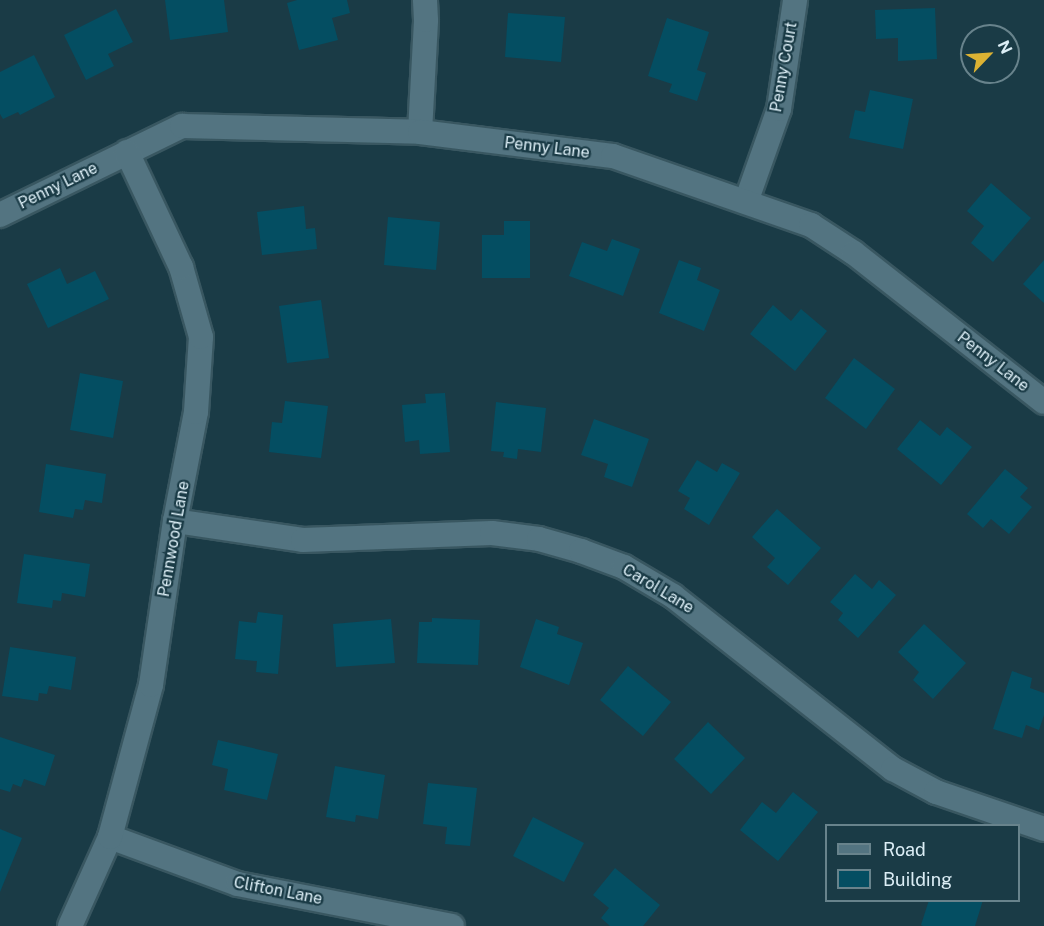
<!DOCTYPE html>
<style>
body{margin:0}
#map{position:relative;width:1044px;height:926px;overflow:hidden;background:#1a3b46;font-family:"Public Sans",sans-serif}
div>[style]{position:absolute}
.building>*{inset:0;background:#044e62}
.roads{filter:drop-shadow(2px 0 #395761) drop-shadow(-2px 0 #395761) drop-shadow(0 2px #395761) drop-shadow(0 -2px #395761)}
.street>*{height:24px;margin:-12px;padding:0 12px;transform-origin:12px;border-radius:12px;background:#537481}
span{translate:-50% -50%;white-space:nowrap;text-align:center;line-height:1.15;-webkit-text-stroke:4.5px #1a3b46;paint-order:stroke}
.street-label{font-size:16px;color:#dceef6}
.legend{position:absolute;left:825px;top:824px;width:195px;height:78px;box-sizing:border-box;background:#1a3b46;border:2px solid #68838c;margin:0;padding:8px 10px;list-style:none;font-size:18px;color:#dceef6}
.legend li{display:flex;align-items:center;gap:12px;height:30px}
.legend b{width:30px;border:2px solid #68838c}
.north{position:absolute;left:960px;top:24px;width:60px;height:60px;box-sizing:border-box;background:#1a3b46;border:2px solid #68838c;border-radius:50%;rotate:65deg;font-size:16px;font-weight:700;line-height:24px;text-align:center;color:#dceef6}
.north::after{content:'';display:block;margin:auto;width:21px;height:27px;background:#dcb233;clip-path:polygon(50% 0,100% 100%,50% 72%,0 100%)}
</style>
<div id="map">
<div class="building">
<div style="clip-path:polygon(165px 0,224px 0,228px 32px,170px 40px)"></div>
<div style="clip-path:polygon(297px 0,347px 0,350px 13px,332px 18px,338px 40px,299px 50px,287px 3px)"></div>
<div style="clip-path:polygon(935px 8px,937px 59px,898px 61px,898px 38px,876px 39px,875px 10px)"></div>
<div style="clip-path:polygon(116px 9px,133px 42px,108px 54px,114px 66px,86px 80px,64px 35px)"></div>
<div style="clip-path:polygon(508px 13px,565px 17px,561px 62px,505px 57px)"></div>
<div style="clip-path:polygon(667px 18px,709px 32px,697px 70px,706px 73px,697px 101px,669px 92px,672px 84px,648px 76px)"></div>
<div style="clip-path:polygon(34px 55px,55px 97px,20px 115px,18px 112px,3px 119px,0 114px,0 72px)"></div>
<div style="clip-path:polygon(870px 90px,913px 99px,903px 149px,849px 138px,855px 110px,865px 112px)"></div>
<div style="clip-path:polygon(991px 183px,1031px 218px,993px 262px,971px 243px,984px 226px,967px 211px)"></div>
<div style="clip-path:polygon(304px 206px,306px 229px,315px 228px,317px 249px,262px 255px,257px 212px)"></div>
<div style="clip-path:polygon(388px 217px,440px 222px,436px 270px,384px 265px)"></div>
<div style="clip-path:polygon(504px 221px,530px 221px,530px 278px,482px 278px,482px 235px,504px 235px)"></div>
<div style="clip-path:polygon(612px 239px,640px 249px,623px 296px,569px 276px,582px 242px,607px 251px)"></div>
<div style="clip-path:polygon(679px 260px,701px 268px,697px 280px,720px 290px,704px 331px,659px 313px)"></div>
<div style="clip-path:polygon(1044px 260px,1044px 303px,1023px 284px)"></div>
<div style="clip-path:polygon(60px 268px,67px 284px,95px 271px,109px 299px,48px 328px,27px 284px)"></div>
<div style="clip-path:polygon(321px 300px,329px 358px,287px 363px,279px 306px)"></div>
<div style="clip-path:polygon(773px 305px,791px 321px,801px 309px,827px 331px,795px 371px,750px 334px)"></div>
<div style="clip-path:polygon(854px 358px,895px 389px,866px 429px,825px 398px)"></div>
<div style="clip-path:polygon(80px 373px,123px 381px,113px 438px,70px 430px)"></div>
<div style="clip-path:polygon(445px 393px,450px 452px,420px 454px,419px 440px,405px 442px,402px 405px,426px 403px,425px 394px)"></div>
<div style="clip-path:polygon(285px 401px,328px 406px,321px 458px,269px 452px,272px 422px,282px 423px)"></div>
<div style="clip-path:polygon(496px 402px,546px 408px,541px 452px,518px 449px,517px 459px,503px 457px,504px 452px,491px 451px)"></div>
<div style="clip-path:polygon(594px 419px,649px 439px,632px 487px,604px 477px,608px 464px,581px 455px)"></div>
<div style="clip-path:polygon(920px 420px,940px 436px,947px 427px,972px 447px,941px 485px,897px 449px)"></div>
<div style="clip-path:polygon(697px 460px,717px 472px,722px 463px,740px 473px,709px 525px,684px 509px,690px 498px,678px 491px)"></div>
<div style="clip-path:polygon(46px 464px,106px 474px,102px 503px,85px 500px,83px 510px,75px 509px,73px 518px,39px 512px)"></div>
<div style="clip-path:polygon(1005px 469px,1028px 488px,1020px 497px,1032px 507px,1009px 534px,991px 519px,983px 528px,967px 514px)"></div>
<div style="clip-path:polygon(777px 509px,821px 548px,788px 585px,767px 567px,775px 558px,752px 537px)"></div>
<div style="clip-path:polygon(24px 554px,90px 564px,85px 597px,62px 593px,61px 601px,53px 600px,52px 608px,17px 603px)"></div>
<div style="clip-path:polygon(855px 574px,872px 589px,879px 580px,896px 595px,858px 638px,838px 620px,843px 613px,830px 602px)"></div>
<div style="clip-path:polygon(258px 612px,283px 615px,278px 674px,256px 672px,257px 661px,235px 659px,239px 621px,256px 623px)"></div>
<div style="clip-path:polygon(432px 618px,480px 620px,478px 665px,417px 663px,419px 622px,432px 622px)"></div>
<div style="clip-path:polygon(391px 619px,395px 663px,336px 667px,333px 624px)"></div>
<div style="clip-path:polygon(536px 619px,559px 627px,557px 634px,583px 643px,569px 685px,520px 667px)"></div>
<div style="clip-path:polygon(924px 624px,966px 663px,933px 699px,913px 680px,919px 672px,898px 652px)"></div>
<div style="clip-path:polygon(10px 647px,76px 657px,71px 690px,49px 686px,47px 694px,39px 693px,38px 701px,2px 696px)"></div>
<div style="clip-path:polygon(628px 666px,671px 702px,643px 736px,600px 700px)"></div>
<div style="clip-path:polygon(1012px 671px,1032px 678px,1030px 688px,1044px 693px,1044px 715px,1039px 730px,1026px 725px,1022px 738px,993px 729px)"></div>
<div style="clip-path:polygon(708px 722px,745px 758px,711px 794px,674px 759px)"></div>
<div style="clip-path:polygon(0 737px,55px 755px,45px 786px,24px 779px,21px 787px,13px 784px,10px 792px,0 789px)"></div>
<div style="clip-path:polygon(218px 740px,278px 754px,267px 800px,224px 790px,228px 769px,212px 765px)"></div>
<div style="clip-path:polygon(335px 766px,385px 775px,378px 819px,356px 815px,355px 822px,326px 817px)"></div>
<div style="clip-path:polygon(428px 783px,477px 788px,470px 846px,445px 844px,447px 827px,423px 824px)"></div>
<div style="clip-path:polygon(793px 792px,818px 812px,778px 861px,740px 830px,762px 802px,776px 813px)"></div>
<div style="clip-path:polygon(533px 817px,584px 843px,564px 882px,513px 856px)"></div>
<div style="clip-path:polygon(0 829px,22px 838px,0 892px)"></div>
<div style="clip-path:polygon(615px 868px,660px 905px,643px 926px,610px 926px,601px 918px,609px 908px,593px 895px)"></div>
<div style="clip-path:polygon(929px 900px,983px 900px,975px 926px,923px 926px,921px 925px)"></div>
</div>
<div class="roads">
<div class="street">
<div style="left:420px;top:132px;width:112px;rotate:-86.9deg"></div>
<div style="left:426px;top:20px;width:20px;rotate:-93deg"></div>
<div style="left:746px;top:202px;width:99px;rotate:-70.5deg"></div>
<div style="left:779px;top:109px;width:110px;rotate:-81.6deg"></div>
<div style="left:0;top:215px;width:203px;rotate:-26.1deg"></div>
<div style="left:182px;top:126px;width:238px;rotate:1.4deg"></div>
<div style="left:420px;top:132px;width:194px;rotate:7.1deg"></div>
<div style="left:613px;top:156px;width:210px;rotate:19.2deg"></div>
<div style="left:811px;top:225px;width:51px;rotate:33.1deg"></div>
<div style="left:854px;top:253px;width:241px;rotate:38.1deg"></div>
<div style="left:175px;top:521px;width:129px;rotate:8.4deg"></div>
<div style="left:303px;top:540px;width:189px;rotate:-2.1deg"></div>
<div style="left:492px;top:533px;width:47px;rotate:7.3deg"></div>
<div style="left:539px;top:539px;width:44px;rotate:15.9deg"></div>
<div style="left:581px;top:551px;width:46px;rotate:20.4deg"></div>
<div style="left:624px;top:567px;width:57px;rotate:30.6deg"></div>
<div style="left:673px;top:596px;width:280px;rotate:38.2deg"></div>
<div style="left:893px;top:769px;width:49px;rotate:28.1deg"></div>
<div style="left:936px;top:792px;width:114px;rotate:18.9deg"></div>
<div style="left:110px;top:837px;width:136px;rotate:20.2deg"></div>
<div style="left:238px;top:884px;width:218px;rotate:11.1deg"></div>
<div style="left:70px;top:926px;width:98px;rotate:-65.8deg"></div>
<div style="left:110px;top:837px;width:157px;rotate:-74.9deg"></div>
<div style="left:151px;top:685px;width:166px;rotate:-81.7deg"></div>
<div style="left:175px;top:521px;width:111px;rotate:-79.1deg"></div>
<div style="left:196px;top:412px;width:75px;rotate:-86.2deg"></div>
<div style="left:201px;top:337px;width:73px;rotate:-105.9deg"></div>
<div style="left:181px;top:267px;width:127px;rotate:-115.2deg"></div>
</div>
</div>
<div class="street-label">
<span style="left:784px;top:67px;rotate:-80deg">Penny Court</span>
<span style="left:547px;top:148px;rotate:7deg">Penny Lane</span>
<span style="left:58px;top:186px;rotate:-26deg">Penny Lane</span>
<span style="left:993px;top:362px;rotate:38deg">Penny Lane</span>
<span style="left:174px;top:539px;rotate:-80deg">Pennwood Lane</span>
<span style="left:658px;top:589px;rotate:31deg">Carol Lane</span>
<span style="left:278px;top:891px;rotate:11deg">Clifton Lane</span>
</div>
<ul class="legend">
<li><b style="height:8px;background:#537481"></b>Road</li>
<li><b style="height:16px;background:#044e62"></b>Building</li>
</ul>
<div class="north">N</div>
</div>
